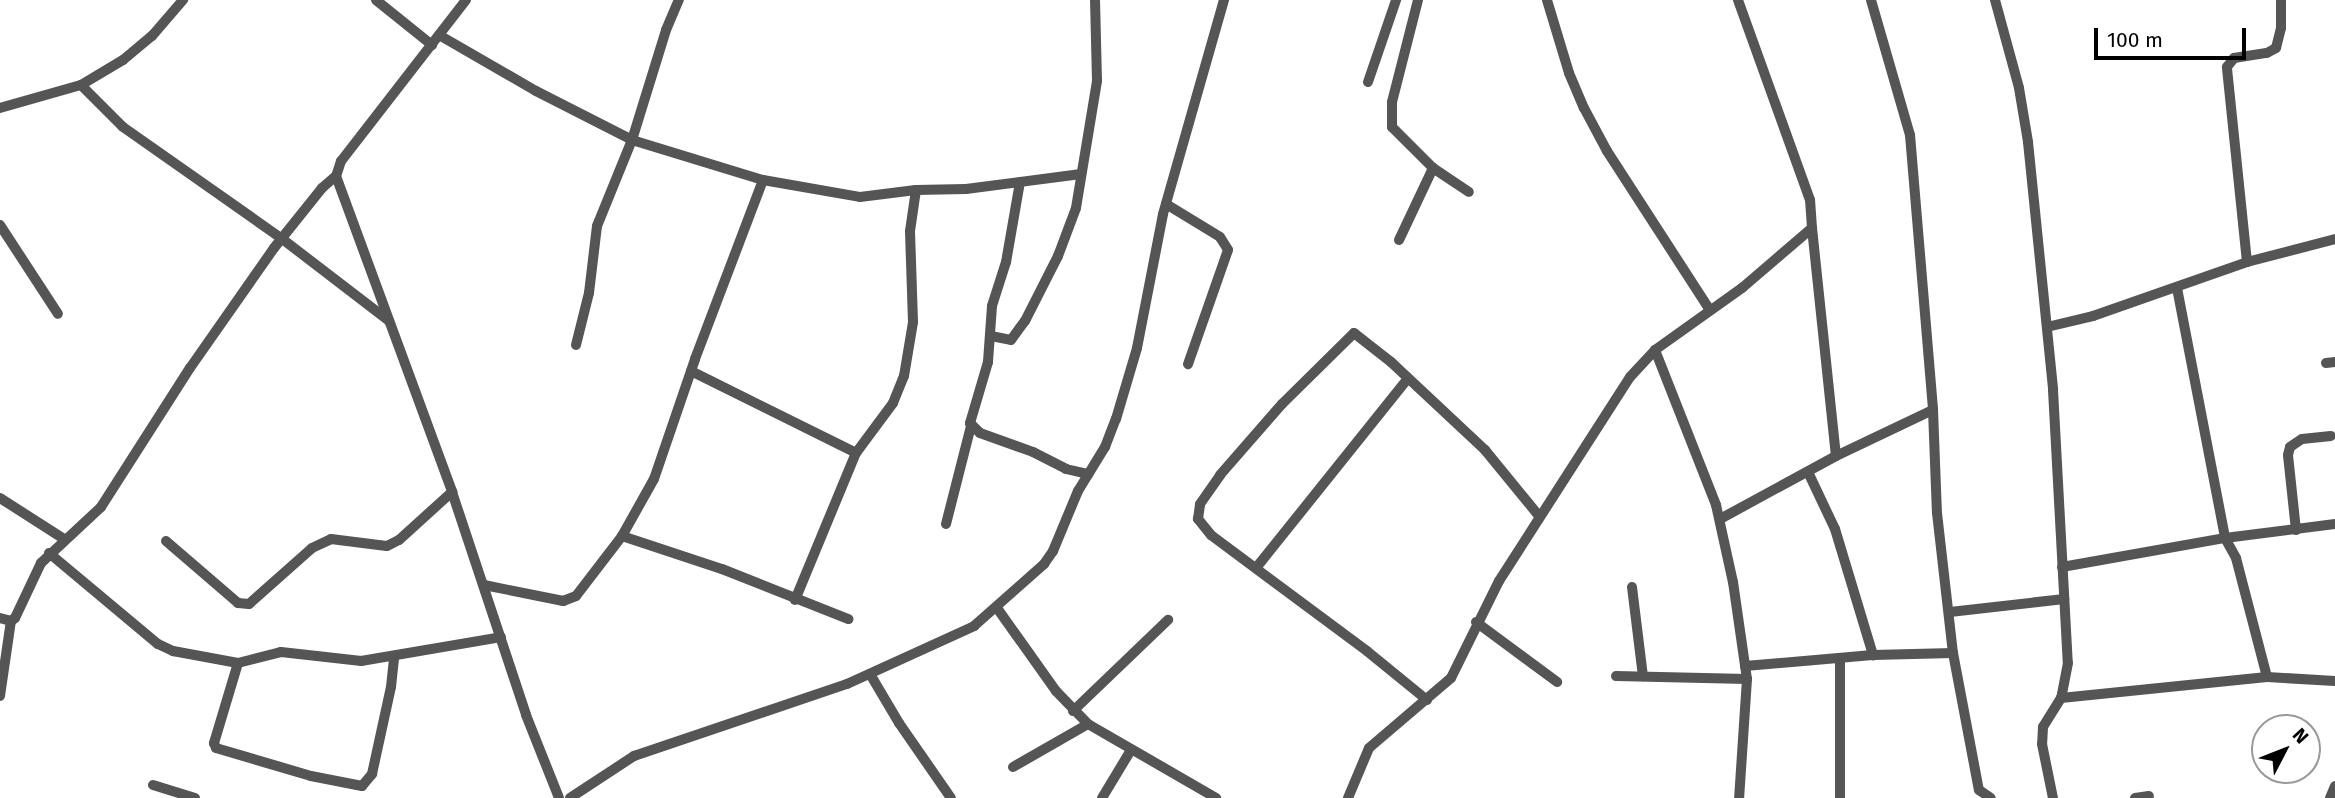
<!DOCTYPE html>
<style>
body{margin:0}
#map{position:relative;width:2335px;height:798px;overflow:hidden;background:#fff;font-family:"Fira Sans",sans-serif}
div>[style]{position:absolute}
.street>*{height:10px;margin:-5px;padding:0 5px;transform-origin:5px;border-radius:5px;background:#555}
span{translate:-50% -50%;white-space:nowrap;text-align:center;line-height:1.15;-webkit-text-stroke:7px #fff;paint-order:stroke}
.north{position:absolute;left:2251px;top:714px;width:70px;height:70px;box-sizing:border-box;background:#fff;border:2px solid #999;border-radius:50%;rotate:48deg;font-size:19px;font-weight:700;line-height:28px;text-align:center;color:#000}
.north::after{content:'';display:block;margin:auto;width:24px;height:32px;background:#000;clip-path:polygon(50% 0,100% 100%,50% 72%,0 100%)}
.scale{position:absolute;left:2094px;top:28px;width:152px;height:32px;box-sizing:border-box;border:4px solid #000;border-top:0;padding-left:9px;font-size:21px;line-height:24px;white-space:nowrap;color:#000;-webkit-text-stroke:5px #fff;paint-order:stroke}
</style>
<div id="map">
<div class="street">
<div style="left:376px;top:0;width:72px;rotate:38.8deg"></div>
<div style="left:466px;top:0;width:204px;rotate:127.8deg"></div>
<div style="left:341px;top:161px;width:16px;rotate:108deg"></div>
<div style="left:336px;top:176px;width:337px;rotate:69.8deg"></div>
<div style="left:452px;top:492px;width:235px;rotate:71.6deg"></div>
<div style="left:526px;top:715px;width:89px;rotate:68.3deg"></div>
<div style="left:1418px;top:0;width:105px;rotate:104.3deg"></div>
<div style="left:1392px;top:102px;width:25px;rotate:90deg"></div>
<div style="left:1392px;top:127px;width:58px;rotate:45deg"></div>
<div style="left:1433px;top:168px;width:43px;rotate:33.7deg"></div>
<div style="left:1547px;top:0;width:76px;rotate:73.2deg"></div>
<div style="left:1569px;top:73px;width:38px;rotate:67deg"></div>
<div style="left:1584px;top:108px;width:49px;rotate:61.9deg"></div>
<div style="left:1607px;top:151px;width:189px;rotate:57.1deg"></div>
<div style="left:1871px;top:0;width:141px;rotate:73.9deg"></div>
<div style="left:1910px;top:135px;width:276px;rotate:85.2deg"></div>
<div style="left:1933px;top:410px;width:103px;rotate:87.8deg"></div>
<div style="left:1937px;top:513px;width:141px;rotate:83.5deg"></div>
<div style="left:1953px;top:653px;width:139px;rotate:79.3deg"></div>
<div style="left:1979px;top:790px;width:14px;rotate:34deg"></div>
<div style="left:1995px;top:0;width:91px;rotate:74.7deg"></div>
<div style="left:2019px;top:88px;width:55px;rotate:80.5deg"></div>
<div style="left:2028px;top:142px;width:249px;rotate:84.2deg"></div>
<div style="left:2053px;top:390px;width:273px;rotate:86.9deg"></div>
<div style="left:2068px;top:663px;width:36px;rotate:101deg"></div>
<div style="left:2061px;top:698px;width:34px;rotate:122deg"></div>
<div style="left:2043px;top:727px;width:17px;rotate:93deg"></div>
<div style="left:2042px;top:744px;width:55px;rotate:78.5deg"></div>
<div style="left:439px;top:35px;width:112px;rotate:30deg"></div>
<div style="left:536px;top:91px;width:108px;rotate:27deg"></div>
<div style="left:632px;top:140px;width:137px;rotate:17deg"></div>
<div style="left:763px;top:180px;width:98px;rotate:9.9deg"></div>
<div style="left:860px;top:197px;width:56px;rotate:-7.1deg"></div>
<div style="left:916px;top:190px;width:50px;rotate:-1.1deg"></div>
<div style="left:966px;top:189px;width:116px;rotate:-7.4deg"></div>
<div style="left:1368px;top:82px;width:87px;rotate:-71.1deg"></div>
<div style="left:81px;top:85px;width:59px;rotate:45deg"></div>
<div style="left:123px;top:127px;width:193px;rotate:35.1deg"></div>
<div style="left:281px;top:238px;width:136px;rotate:37.5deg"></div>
<div style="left:0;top:108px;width:84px;rotate:-15.9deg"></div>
<div style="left:81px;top:85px;width:49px;rotate:-30.8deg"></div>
<div style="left:123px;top:60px;width:38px;rotate:-40deg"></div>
<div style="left:152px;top:36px;width:48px;rotate:-49.3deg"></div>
<div style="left:1020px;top:182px;width:81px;rotate:99.9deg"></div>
<div style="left:1006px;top:262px;width:46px;rotate:107.7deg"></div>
<div style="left:992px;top:306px;width:56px;rotate:94.1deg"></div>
<div style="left:988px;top:362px;width:64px;rotate:106.4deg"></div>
<div style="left:970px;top:423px;width:14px;rotate:45deg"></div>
<div style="left:980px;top:433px;width:56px;rotate:19.7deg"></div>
<div style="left:1033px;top:452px;width:37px;rotate:27deg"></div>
<div style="left:1066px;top:469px;width:23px;rotate:13deg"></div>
<div style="left:1166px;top:204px;width:63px;rotate:31.4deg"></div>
<div style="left:1220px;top:237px;width:15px;rotate:58deg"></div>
<div style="left:1228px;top:250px;width:121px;rotate:109.3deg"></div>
<div style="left:0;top:225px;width:106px;rotate:56.9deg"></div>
<div style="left:1812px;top:228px;width:229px;rotate:84deg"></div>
<div style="left:1399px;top:240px;width:80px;rotate:-64.7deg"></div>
<div style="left:2247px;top:262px;width:196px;rotate:-95.9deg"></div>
<div style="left:2227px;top:67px;width:11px;rotate:-52deg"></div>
<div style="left:2234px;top:58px;width:33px;rotate:-9deg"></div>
<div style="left:2267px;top:53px;width:10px;rotate:-29deg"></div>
<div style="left:2276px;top:48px;width:21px;rotate:-76deg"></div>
<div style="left:2281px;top:28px;width:28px;rotate:-90deg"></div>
<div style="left:2177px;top:288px;width:255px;rotate:79.1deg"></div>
<div style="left:2225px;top:538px;width:23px;rotate:61deg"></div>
<div style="left:2236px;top:558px;width:123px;rotate:75.4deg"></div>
<div style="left:2047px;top:327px;width:47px;rotate:-13.4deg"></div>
<div style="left:2093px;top:316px;width:163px;rotate:-19.3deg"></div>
<div style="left:2247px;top:262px;width:91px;rotate:-14.6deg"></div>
<div style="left:991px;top:336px;width:20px;rotate:11deg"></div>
<div style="left:1011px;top:340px;width:24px;rotate:-54deg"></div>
<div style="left:1025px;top:321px;width:73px;rotate:-63.1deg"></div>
<div style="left:1058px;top:256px;width:51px;rotate:-69.4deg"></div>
<div style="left:1076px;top:208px;width:129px;rotate:-80.6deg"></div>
<div style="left:1097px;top:81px;width:81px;rotate:-91.4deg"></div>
<div style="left:576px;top:345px;width:54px;rotate:-76deg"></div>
<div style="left:589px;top:293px;width:67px;rotate:-83.2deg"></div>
<div style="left:597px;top:226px;width:93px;rotate:-67.9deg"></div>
<div style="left:632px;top:140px;width:115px;rotate:-72.8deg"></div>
<div style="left:666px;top:30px;width:33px;rotate:-67deg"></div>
<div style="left:1655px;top:350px;width:167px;rotate:68.5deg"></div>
<div style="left:1716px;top:505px;width:79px;rotate:77.6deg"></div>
<div style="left:1733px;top:582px;width:98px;rotate:81.8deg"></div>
<div style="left:1747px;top:679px;width:119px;rotate:93.8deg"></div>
<div style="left:2326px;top:363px;width:9px;rotate:-6deg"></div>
<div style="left:691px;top:371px;width:184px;rotate:26.4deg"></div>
<div style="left:1808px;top:472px;width:63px;rotate:64.7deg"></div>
<div style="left:1835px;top:529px;width:132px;rotate:73.2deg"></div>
<div style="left:0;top:498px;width:76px;rotate:32.6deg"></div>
<div style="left:1720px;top:519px;width:132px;rotate:-28.5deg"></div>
<div style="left:1836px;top:456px;width:107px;rotate:-25.4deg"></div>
<div style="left:946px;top:524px;width:101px;rotate:-75.7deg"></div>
<div style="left:2296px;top:530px;width:75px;rotate:-96.1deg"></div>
<div style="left:2288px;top:455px;width:8px;rotate:-76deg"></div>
<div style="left:2290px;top:447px;width:14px;rotate:-34deg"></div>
<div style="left:2302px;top:439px;width:29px;rotate:-6deg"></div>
<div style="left:622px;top:536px;width:105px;rotate:18.3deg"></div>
<div style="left:722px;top:569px;width:136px;rotate:21.6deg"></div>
<div style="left:166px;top:541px;width:95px;rotate:40.7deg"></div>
<div style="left:238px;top:603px;width:11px;rotate:5deg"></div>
<div style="left:249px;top:604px;width:84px;rotate:-41.6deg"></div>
<div style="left:312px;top:548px;width:21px;rotate:-25deg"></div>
<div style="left:331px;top:539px;width:56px;rotate:7.1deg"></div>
<div style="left:387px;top:546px;width:13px;rotate:-27deg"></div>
<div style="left:399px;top:540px;width:72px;rotate:-42.2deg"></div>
<div style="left:49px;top:553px;width:142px;rotate:39.9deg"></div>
<div style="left:158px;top:644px;width:17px;rotate:25deg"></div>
<div style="left:173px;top:651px;width:66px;rotate:10.5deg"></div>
<div style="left:238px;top:663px;width:44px;rotate:-14.3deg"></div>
<div style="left:281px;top:652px;width:81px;rotate:6.4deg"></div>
<div style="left:361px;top:661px;width:142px;rotate:-9.7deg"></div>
<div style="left:2062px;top:567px;width:166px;rotate:-10.1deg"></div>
<div style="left:2225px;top:538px;width:111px;rotate:-7.3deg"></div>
<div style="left:1256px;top:568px;width:243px;rotate:-51.3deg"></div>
<div style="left:484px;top:585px;width:81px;rotate:11.4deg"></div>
<div style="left:563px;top:601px;width:14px;rotate:-21deg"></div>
<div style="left:576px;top:596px;width:76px;rotate:-52.5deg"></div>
<div style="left:622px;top:536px;width:65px;rotate:-60.7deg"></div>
<div style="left:654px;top:479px;width:127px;rotate:-71.1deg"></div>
<div style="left:695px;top:359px;width:191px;rotate:-69.2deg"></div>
<div style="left:1632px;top:587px;width:90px;rotate:83deg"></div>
<div style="left:795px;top:600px;width:159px;rotate:-67.5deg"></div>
<div style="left:856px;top:453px;width:62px;rotate:-53.5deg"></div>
<div style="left:893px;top:403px;width:29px;rotate:-68deg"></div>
<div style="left:904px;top:376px;width:55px;rotate:-80.5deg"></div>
<div style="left:913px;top:322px;width:91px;rotate:-91.9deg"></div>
<div style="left:910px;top:231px;width:41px;rotate:-81.7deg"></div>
<div style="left:997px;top:608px;width:102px;rotate:54.6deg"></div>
<div style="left:1056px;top:691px;width:46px;rotate:45.9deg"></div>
<div style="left:1088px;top:724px;width:148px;rotate:30deg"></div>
<div style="left:1950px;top:612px;width:115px;rotate:-6.5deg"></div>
<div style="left:0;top:618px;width:11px;rotate:15deg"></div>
<div style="left:1476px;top:622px;width:101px;rotate:36.5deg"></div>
<div style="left:1840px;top:658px;width:140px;rotate:90deg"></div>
<div style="left:238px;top:663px;width:84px;rotate:106.7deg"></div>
<div style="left:214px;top:743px;width:5px;rotate:68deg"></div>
<div style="left:216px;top:748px;width:99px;rotate:16.4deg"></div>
<div style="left:311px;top:776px;width:52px;rotate:11.1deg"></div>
<div style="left:362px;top:786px;width:16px;rotate:-50deg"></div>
<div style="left:372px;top:774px;width:89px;rotate:-77.7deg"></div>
<div style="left:391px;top:687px;width:30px;rotate:-84deg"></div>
<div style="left:1745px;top:666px;width:128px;rotate:-4.9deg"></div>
<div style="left:1873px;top:655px;width:80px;rotate:-1.4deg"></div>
<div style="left:870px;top:674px;width:57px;rotate:59.4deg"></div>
<div style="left:899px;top:723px;width:91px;rotate:55.3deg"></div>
<div style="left:1616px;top:676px;width:131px;rotate:1.3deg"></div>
<div style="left:0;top:696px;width:76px;rotate:-81.7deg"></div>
<div style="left:11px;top:621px;width:5px;rotate:-37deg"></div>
<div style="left:15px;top:618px;width:61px;rotate:-64.7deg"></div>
<div style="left:41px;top:563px;width:82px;rotate:-43deg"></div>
<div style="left:101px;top:507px;width:165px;rotate:-57.4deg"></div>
<div style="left:190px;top:368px;width:146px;rotate:-55deg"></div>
<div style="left:274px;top:248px;width:77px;rotate:-51.3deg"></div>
<div style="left:322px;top:188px;width:18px;rotate:-41deg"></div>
<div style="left:2061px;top:698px;width:207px;rotate:-5.8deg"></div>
<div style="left:2267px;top:677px;width:68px;rotate:3.4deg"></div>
<div style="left:1427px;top:700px;width:77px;rotate:-140.8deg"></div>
<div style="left:1367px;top:651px;width:194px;rotate:-143.4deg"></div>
<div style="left:1211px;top:535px;width:21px;rotate:-129deg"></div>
<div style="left:1198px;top:519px;width:15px;rotate:-82deg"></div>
<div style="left:1200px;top:504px;width:35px;rotate:-55deg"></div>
<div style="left:1220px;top:475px;width:94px;rotate:-48.9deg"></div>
<div style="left:1282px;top:404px;width:101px;rotate:-44.6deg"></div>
<div style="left:1354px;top:333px;width:47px;rotate:38.1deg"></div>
<div style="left:1391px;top:362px;width:129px;rotate:43.1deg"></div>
<div style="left:1485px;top:450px;width:85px;rotate:50.7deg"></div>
<div style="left:1073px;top:711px;width:132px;rotate:-43.8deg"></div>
<div style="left:1013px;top:767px;width:86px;rotate:-29.8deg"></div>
<div style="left:153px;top:785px;width:44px;rotate:17.2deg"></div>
<div style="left:570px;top:798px;width:77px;rotate:-33.3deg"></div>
<div style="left:634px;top:756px;width:225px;rotate:-18.7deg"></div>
<div style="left:847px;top:684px;width:140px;rotate:-24.5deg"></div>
<div style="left:974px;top:626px;width:94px;rotate:-41.5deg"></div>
<div style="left:1044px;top:564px;width:16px;rotate:-55deg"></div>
<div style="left:1053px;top:551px;width:65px;rotate:-67.4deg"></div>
<div style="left:1078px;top:491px;width:52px;rotate:-58.5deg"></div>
<div style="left:1105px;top:447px;width:30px;rotate:-69deg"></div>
<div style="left:1116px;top:419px;width:74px;rotate:-73.5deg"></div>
<div style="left:1137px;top:348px;width:136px;rotate:-79deg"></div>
<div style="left:1163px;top:214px;width:223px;rotate:-74.1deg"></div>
<div style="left:1102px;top:798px;width:56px;rotate:-58.9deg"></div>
<div style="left:1348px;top:798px;width:54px;rotate:-67.2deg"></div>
<div style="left:1369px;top:748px;width:108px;rotate:-40.5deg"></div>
<div style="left:1451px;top:678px;width:108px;rotate:-63.7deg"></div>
<div style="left:1499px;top:581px;width:242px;rotate:-57.3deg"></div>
<div style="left:1630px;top:377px;width:37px;rotate:-47deg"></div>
<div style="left:1655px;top:350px;width:107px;rotate:-35.5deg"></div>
<div style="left:1742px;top:288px;width:92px;rotate:-40.6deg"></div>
<div style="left:1812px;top:228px;width:28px;rotate:-94deg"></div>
<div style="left:1810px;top:200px;width:213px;rotate:-109.8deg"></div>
<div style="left:2135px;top:798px;width:14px;rotate:-8deg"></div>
<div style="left:2330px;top:798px;width:13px;rotate:-67deg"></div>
</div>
<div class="north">N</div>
<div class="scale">100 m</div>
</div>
